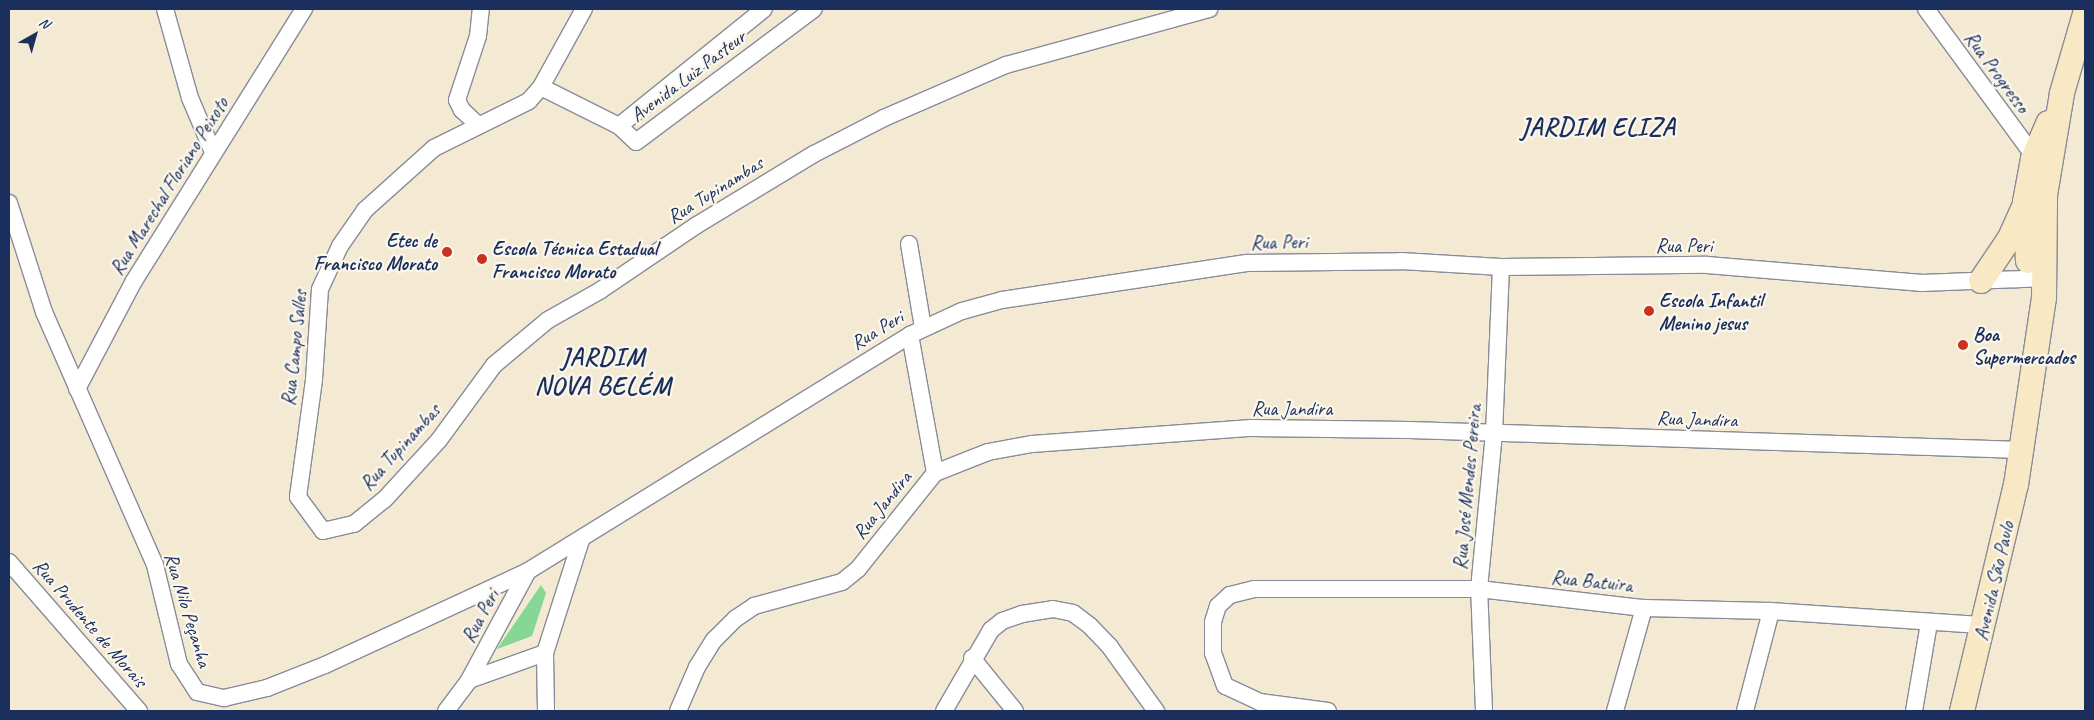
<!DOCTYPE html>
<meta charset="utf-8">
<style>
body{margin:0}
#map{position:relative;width:2094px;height:720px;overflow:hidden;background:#f4ead4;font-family:Caveat,sans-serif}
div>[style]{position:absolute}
.green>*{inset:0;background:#86d696}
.roads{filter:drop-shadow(1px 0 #888c99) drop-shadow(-1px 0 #888c99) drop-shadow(0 1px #888c99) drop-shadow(0 -1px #888c99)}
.street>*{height:16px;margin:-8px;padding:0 8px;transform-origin:8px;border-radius:8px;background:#fff}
.secondary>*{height:24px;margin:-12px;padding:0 12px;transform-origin:12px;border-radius:12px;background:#f8e8c3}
.dots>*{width:14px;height:14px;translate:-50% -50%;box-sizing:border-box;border:2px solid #fbf7ec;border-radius:50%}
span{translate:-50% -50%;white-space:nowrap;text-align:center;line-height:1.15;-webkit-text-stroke:4.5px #fbf7ec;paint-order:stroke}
.street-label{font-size:20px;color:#1b2f5e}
.poi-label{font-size:20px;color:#1b2f5e;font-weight:700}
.right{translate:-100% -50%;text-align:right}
.left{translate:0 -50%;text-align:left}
.district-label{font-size:25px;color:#1b2f5e;font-weight:700;letter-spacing:1px}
.frame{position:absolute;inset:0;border:10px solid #1b2f5e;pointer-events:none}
.north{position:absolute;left:10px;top:10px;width:50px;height:50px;-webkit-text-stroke:4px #fbf7ec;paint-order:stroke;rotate:38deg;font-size:14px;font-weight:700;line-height:20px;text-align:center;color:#1b2f5e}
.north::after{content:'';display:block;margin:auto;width:18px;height:22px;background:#1b2f5e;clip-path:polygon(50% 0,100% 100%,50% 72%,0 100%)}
</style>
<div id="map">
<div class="green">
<div style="clip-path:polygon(541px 585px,546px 593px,532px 636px,497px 649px)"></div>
</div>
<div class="roads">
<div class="street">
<div style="left:165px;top:9px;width:92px;rotate:74.3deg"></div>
<div style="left:190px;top:98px;width:59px;rotate:66.9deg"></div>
<div style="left:584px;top:9px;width:89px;rotate:118.9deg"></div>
<div style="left:541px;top:87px;width:18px;rotate:131deg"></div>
<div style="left:529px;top:101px;width:106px;rotate:153.7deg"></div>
<div style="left:434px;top:148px;width:93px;rotate:138.1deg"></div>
<div style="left:365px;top:210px;width:44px;rotate:124.8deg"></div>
<div style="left:340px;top:246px;width:47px;rotate:114.9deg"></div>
<div style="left:320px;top:289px;width:91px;rotate:93.8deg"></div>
<div style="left:314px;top:380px;width:118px;rotate:97.8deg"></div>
<div style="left:298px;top:497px;width:42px;rotate:53.7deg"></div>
<div style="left:323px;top:531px;width:32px;rotate:-13deg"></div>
<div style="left:354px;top:524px;width:38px;rotate:-39deg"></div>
<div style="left:384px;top:500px;width:81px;rotate:-47.5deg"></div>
<div style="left:439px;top:440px;width:93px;rotate:-53.7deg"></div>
<div style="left:494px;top:365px;width:70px;rotate:-39.8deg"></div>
<div style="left:548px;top:320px;width:61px;rotate:-29.5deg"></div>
<div style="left:601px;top:290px;width:116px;rotate:-34.1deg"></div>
<div style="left:697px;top:225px;width:137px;rotate:-31.3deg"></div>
<div style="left:814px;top:154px;width:79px;rotate:-27.2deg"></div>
<div style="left:884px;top:118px;width:133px;rotate:-23.5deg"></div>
<div style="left:1006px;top:65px;width:211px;rotate:-15.4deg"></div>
<div style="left:1926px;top:9px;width:192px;rotate:53.7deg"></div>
<div style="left:541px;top:87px;width:87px;rotate:26.6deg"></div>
<div style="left:619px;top:126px;width:23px;rotate:43deg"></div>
<div style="left:636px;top:142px;width:222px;rotate:-36.8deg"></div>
<div style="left:477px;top:124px;width:21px;rotate:-137deg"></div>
<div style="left:462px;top:110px;width:11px;rotate:-117deg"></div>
<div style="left:457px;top:100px;width:67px;rotate:-71.8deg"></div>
<div style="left:478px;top:36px;width:27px;rotate:-84deg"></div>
<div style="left:619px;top:126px;width:186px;rotate:-38.9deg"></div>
<div style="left:9px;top:203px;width:114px;rotate:72.2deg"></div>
<div style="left:44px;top:312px;width:276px;rotate:66.3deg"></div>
<div style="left:155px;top:565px;width:102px;rotate:76.4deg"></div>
<div style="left:179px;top:664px;width:33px;rotate:57deg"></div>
<div style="left:197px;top:692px;width:28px;rotate:13deg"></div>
<div style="left:224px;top:698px;width:44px;rotate:-13.1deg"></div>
<div style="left:267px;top:688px;width:62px;rotate:-21.6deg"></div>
<div style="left:325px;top:665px;width:224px;rotate:-24.8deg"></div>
<div style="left:528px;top:571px;width:449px;rotate:-31.7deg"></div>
<div style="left:910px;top:335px;width:57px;rotate:-24.8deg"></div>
<div style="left:962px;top:311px;width:41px;rotate:-15.4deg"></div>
<div style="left:1002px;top:300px;width:249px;rotate:-8.6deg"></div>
<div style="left:1248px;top:263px;width:153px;rotate:-0.7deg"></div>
<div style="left:1401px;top:261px;width:100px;rotate:3.4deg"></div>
<div style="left:1501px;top:267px;width:206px;rotate:-0.6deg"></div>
<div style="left:1707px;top:265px;width:216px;rotate:4.8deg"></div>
<div style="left:1922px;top:283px;width:123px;rotate:-2.3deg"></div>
<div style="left:909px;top:244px;width:85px;rotate:80.5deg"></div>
<div style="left:910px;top:335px;width:140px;rotate:79.7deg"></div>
<div style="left:77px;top:389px;width:122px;rotate:-62.2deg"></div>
<div style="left:134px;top:281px;width:321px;rotate:-58deg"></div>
<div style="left:9px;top:562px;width:198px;rotate:48.9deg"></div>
<div style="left:972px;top:658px;width:68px;rotate:50.9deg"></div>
<div style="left:469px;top:680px;width:81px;rotate:-19.6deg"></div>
<div style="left:446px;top:711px;width:39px;rotate:-53deg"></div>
<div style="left:469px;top:680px;width:124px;rotate:-61.6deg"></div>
<div style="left:546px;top:711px;width:58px;rotate:-91deg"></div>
<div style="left:545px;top:653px;width:119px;rotate:-72.3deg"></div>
<div style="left:678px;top:711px;width:48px;rotate:-66.6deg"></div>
<div style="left:697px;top:667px;width:32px;rotate:-58deg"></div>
<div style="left:714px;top:640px;width:30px;rotate:-45deg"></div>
<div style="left:735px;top:619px;width:23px;rotate:-34deg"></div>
<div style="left:754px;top:606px;width:91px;rotate:-15.3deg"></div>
<div style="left:842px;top:582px;width:21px;rotate:-39deg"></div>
<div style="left:858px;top:569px;width:123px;rotate:-51.3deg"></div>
<div style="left:935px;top:473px;width:57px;rotate:-21.6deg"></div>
<div style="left:988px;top:452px;width:45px;rotate:-10.3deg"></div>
<div style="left:1032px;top:444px;width:220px;rotate:-4.2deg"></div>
<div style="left:1251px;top:428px;width:158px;rotate:0.7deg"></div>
<div style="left:1409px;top:430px;width:613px;rotate:1.87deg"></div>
<div style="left:944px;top:711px;width:94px;rotate:-59.9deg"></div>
<div style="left:991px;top:630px;width:14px;rotate:-39deg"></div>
<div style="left:1002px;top:621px;width:21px;rotate:-19deg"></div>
<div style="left:1022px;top:614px;width:31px;rotate:-9deg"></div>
<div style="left:1053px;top:609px;width:20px;rotate:11deg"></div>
<div style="left:1073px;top:613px;width:21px;rotate:37deg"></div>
<div style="left:1090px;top:626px;width:29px;rotate:46deg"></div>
<div style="left:1110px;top:647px;width:79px;rotate:54.3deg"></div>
<div style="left:1328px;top:711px;width:69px;rotate:-172.5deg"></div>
<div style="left:1260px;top:702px;width:38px;rotate:-155deg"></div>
<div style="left:1225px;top:686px;width:35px;rotate:-110deg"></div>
<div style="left:1213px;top:653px;width:31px;rotate:-90deg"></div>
<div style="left:1213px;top:622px;width:17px;rotate:-73deg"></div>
<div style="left:1218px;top:606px;width:16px;rotate:-43deg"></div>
<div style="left:1230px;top:595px;width:25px;rotate:-14deg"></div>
<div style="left:1254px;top:589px;width:225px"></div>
<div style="left:1479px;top:589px;width:166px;rotate:6.6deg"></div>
<div style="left:1644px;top:608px;width:127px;rotate:1.4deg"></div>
<div style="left:1771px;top:611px;width:213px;rotate:3.8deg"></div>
<div style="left:1484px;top:711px;width:122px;rotate:-92.3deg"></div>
<div style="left:1479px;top:589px;width:156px;rotate:-84.5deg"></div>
<div style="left:1494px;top:434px;width:167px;rotate:-87.6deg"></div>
<div style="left:1615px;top:711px;width:107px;rotate:-74.3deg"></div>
<div style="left:1745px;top:711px;width:103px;rotate:-75.4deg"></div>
<div style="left:1914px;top:711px;width:89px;rotate:-80.3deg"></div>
</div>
<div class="secondary">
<div style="left:2028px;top:261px;width:59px;rotate:-92.9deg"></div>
<div style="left:2025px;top:202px;width:44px;rotate:-79.5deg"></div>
<div style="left:2033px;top:159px;width:39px;rotate:-67deg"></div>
<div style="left:1981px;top:281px;width:52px;rotate:-56deg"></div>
<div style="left:2010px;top:238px;width:32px;rotate:-66deg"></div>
<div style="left:1962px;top:711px;width:232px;rotate:-76.6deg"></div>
<div style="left:2016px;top:485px;width:190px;rotate:-81.5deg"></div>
<div style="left:2044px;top:297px;width:102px;rotate:-89.4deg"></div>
<div style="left:2045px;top:195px;width:103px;rotate:-80.5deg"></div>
<div style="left:2062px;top:93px;width:82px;rotate:-73.8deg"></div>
</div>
</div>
<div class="dots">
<div style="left:447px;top:252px;background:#c8321e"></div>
<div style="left:482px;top:259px;background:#c8321e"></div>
<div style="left:1649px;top:311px;background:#c8321e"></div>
<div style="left:1963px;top:345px;background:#c8321e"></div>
</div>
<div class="street-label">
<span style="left:1997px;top:72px;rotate:54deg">Rua Progresso</span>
<span style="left:688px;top:76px;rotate:-37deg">Avenida Luiz Pasteur</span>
<span style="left:169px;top:186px;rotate:-58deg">Rua Marechal Floriano Peixoto</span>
<span style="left:715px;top:190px;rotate:-32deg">Rua Tupinambas</span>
<span style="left:1279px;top:242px;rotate:-1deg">Rua Peri</span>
<span style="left:1684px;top:245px">Rua Peri</span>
<span style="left:877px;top:330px;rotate:-31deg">Rua Peri</span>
<span style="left:294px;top:348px;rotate:-84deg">Rua Campo Salles</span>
<span style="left:1292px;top:408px">Rua Jandira</span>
<span style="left:1697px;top:419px;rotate:2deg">Rua Jandira</span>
<span style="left:400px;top:447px;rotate:-48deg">Rua Tupinambas</span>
<span style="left:1467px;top:487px;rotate:-85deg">Rua José Mendes Pereira</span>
<span style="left:882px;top:505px;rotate:-51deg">Rua Jandira</span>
<span style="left:1592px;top:581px;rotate:6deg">Rua Batuira</span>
<span style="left:1994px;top:581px;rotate:-77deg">Avenida São Paulo</span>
<span style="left:188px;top:610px;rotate:73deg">Rua Nilo Peçanha</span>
<span style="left:480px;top:616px;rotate:-62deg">Rua Peri</span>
<span style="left:90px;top:623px;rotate:49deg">Rua Prudente de Morais</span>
</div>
<div class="poi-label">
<span class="right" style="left:437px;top:252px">Etec de<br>Francisco Morato</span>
<span class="left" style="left:492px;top:260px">Escola Técnica Estadual<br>Francisco Morato</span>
<span class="left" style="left:1659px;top:312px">Escola Infantil<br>Menino jesus</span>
<span class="left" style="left:1973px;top:346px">Boa<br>Supermercados</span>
</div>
<div class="district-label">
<span style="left:1598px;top:127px">JARDIM ELIZA</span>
<span style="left:603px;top:372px">JARDIM<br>NOVA BELÉM</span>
</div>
<div class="frame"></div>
<div class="north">N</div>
</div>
